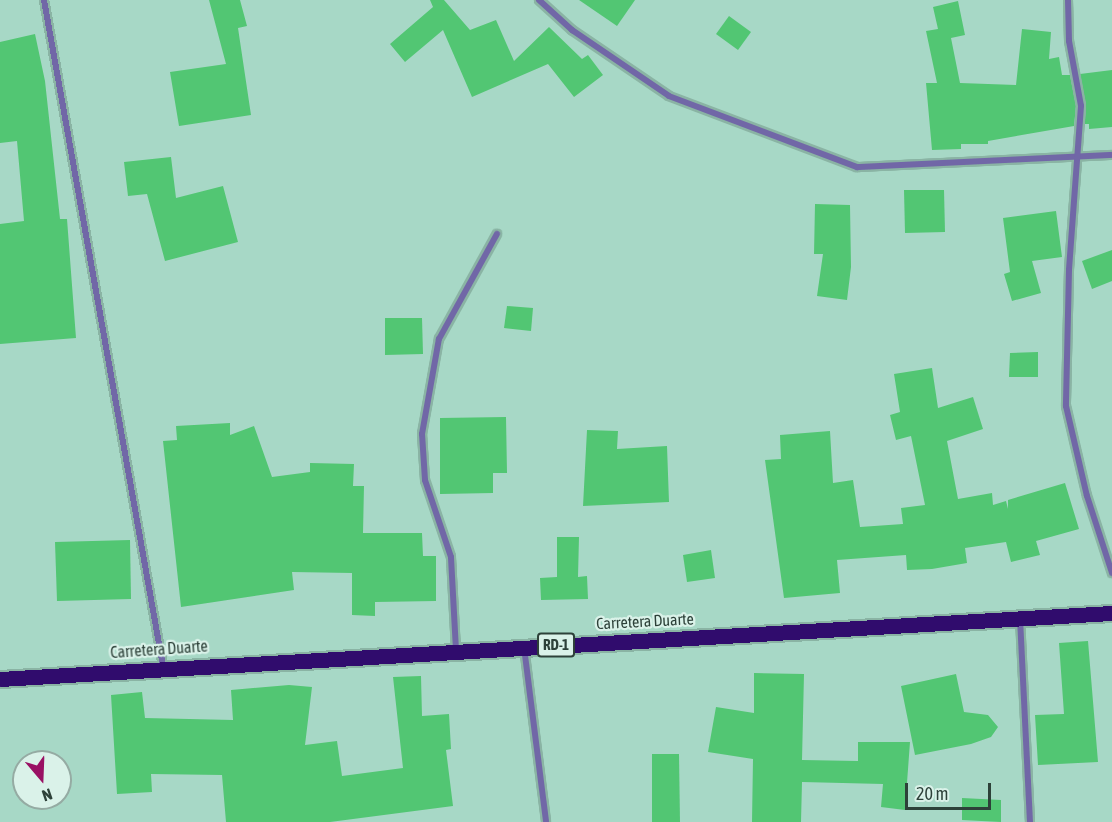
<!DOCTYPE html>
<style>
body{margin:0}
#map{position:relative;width:1112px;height:822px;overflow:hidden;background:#a7d8c6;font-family:"Asap Condensed",sans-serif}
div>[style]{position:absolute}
.building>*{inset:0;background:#52c673}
.roads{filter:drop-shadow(2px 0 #8ab4a4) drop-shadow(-2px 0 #8ab4a4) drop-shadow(0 2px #8ab4a4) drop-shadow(0 -2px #8ab4a4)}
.street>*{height:6px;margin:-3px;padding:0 3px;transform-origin:3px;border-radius:3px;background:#7167a7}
.primary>*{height:15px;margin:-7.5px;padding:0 7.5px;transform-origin:7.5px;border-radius:7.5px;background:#300c6d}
span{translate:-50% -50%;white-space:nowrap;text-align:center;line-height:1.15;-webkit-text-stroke:4.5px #daf2e9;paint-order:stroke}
.shield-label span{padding:2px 4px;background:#daf2e9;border:2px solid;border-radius:4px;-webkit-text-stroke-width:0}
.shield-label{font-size:15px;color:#2d4139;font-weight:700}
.street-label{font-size:16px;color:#2d4139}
.north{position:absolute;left:12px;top:750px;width:60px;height:60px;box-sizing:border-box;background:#daf2e9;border:2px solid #95aba3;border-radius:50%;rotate:161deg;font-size:16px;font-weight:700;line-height:24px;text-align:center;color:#2d4139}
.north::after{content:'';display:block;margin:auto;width:21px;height:27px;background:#991164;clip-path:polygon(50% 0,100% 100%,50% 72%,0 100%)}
.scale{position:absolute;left:905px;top:783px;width:86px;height:27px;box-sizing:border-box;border:3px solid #2d4139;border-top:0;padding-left:8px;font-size:18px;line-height:21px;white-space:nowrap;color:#2d4139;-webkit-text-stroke:4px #daf2e9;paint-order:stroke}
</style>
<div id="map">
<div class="building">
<div style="clip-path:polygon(209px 0,240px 0,247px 26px,238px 28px,251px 115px,179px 126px,170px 72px,226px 64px)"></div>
<div style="clip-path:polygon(430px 0,444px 0,470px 30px,496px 20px,514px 61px,549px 27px,582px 59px,588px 55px,603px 75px,574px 97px,548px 64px,472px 97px,443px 30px,405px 62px,390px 44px,433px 7px)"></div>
<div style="clip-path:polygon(579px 0,635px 0,617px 26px)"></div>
<div style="clip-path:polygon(958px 1px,965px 35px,951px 38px,960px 83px,1016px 85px,1022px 29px,1051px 32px,1049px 59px,1059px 57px,1062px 75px,1070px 75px,1076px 106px,1074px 126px,988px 141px,988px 144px,961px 144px,961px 149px,932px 150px,926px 83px,937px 83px,926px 31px,938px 29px,933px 7px)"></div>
<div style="clip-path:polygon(729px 16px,751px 32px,738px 50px,716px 34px)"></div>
<div style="clip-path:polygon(35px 34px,45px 81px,60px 219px,67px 219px,76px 338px,0 344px,0 224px,24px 221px,17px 141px,0 143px,0 42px)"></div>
<div style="clip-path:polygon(1112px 70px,1112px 127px,1089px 129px,1089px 124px,1085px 124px,1080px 74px)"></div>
<div style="clip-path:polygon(171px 157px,176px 198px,223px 186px,238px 242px,165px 261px,147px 194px,128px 196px,124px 162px)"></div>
<div style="clip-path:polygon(904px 190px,944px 190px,945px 232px,905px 233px)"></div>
<div style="clip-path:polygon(815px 204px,850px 205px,851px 267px,847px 300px,817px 296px,823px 254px,814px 254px)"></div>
<div style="clip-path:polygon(1056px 211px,1062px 257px,1032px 261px,1041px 293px,1012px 301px,1004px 274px,1010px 272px,1003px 218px)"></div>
<div style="clip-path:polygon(1112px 250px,1112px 281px,1092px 289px,1082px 261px)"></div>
<div style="clip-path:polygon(507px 306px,533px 308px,531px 331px,504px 328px)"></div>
<div style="clip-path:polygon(385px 318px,422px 318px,423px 354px,385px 355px)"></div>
<div style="clip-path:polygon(1038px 352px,1038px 377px,1009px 377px,1010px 353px)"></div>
<div style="clip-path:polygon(932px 368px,938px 408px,973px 397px,983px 429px,947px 441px,958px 499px,992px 493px,993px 505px,1006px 501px,1008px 509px,1008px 500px,1065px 483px,1079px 529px,1036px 541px,1040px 555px,1011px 562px,1006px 542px,965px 548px,967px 563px,932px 569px,907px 570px,906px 555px,837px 560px,840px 593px,784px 598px,765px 460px,781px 459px,780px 435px,830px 431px,833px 483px,853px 480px,860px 527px,903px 524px,901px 508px,925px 505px,911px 436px,896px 440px,890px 415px,900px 412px,894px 374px)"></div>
<div style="clip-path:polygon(506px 417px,507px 473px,493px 473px,493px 493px,440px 494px,440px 418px)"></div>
<div style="clip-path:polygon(230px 423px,230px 435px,254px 426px,272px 477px,310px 472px,310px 463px,354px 464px,353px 486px,364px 486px,363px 533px,422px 533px,423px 556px,436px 556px,436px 601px,375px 602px,375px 616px,352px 615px,352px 573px,292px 572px,294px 590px,181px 607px,163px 441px,177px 440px,176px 426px)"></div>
<div style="clip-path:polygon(587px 430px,618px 431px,617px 449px,667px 446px,669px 502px,583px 506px)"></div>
<div style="clip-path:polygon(557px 537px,579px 537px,578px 577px,587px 576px,588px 599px,541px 600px,540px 578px,557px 577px)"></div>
<div style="clip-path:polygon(130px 540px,131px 599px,57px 601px,55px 542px)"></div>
<div style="clip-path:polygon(711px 550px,715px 578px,687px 582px,683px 555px)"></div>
<div style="clip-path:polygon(1088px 641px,1098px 762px,1038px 765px,1035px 715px,1064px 714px,1059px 643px)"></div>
<div style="clip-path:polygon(754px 673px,804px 674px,802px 760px,858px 761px,858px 742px,910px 742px,905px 810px,881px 807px,883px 784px,802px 782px,801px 822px,752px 822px,753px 759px,708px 752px,716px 707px,754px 713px)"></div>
<div style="clip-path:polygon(956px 674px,964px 712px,988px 715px,998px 727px,991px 737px,971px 744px,915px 755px,901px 686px)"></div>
<div style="clip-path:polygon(421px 676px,422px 716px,449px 714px,451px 749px,446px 750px,453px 806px,330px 822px,226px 822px,222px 775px,151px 774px,152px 792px,117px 794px,111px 695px,142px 692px,145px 718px,233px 720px,231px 690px,289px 685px,312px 687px,305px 745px,337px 741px,342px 776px,403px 768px,393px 677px)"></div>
<div style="clip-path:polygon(652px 754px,679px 754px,680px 822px,652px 822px)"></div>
<div style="clip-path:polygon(962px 798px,1001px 800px,1001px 822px,962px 820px)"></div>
</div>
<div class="roads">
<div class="street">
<div style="left:44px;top:0;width:677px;rotate:79.87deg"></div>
<div style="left:539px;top:0;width:45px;rotate:42.3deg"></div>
<div style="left:572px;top:30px;width:117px;rotate:34.2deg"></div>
<div style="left:669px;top:96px;width:201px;rotate:20.7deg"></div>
<div style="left:857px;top:167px;width:255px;rotate:-2.7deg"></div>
<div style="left:1068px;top:0;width:41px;rotate:88.6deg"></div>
<div style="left:1069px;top:41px;width:66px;rotate:79.5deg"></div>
<div style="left:1081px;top:106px;width:164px;rotate:94.2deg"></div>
<div style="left:1069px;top:270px;width:136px;rotate:91.3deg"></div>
<div style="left:1066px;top:406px;width:92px;rotate:76.9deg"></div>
<div style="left:1087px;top:496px;width:81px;rotate:72deg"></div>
<div style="left:1020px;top:618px;width:204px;rotate:87.2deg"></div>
<div style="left:524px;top:647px;width:176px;rotate:82.8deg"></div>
<div style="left:456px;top:650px;width:93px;rotate:-93.1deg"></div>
<div style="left:451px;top:557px;width:81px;rotate:-108.7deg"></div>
<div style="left:425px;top:480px;width:46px;rotate:-93.7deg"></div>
<div style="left:422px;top:434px;width:97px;rotate:-79.9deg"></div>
<div style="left:439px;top:339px;width:120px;rotate:-61.1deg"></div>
</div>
<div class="primary">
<div style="left:0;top:679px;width:1114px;rotate:-3.4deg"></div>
</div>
</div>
<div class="shield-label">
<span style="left:556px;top:645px">RD-1</span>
</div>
<div class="street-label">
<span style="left:645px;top:621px;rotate:-3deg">Carretera Duarte</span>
<span style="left:159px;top:649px;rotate:-4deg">Carretera Duarte</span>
</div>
<div class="north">N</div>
<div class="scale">20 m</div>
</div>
